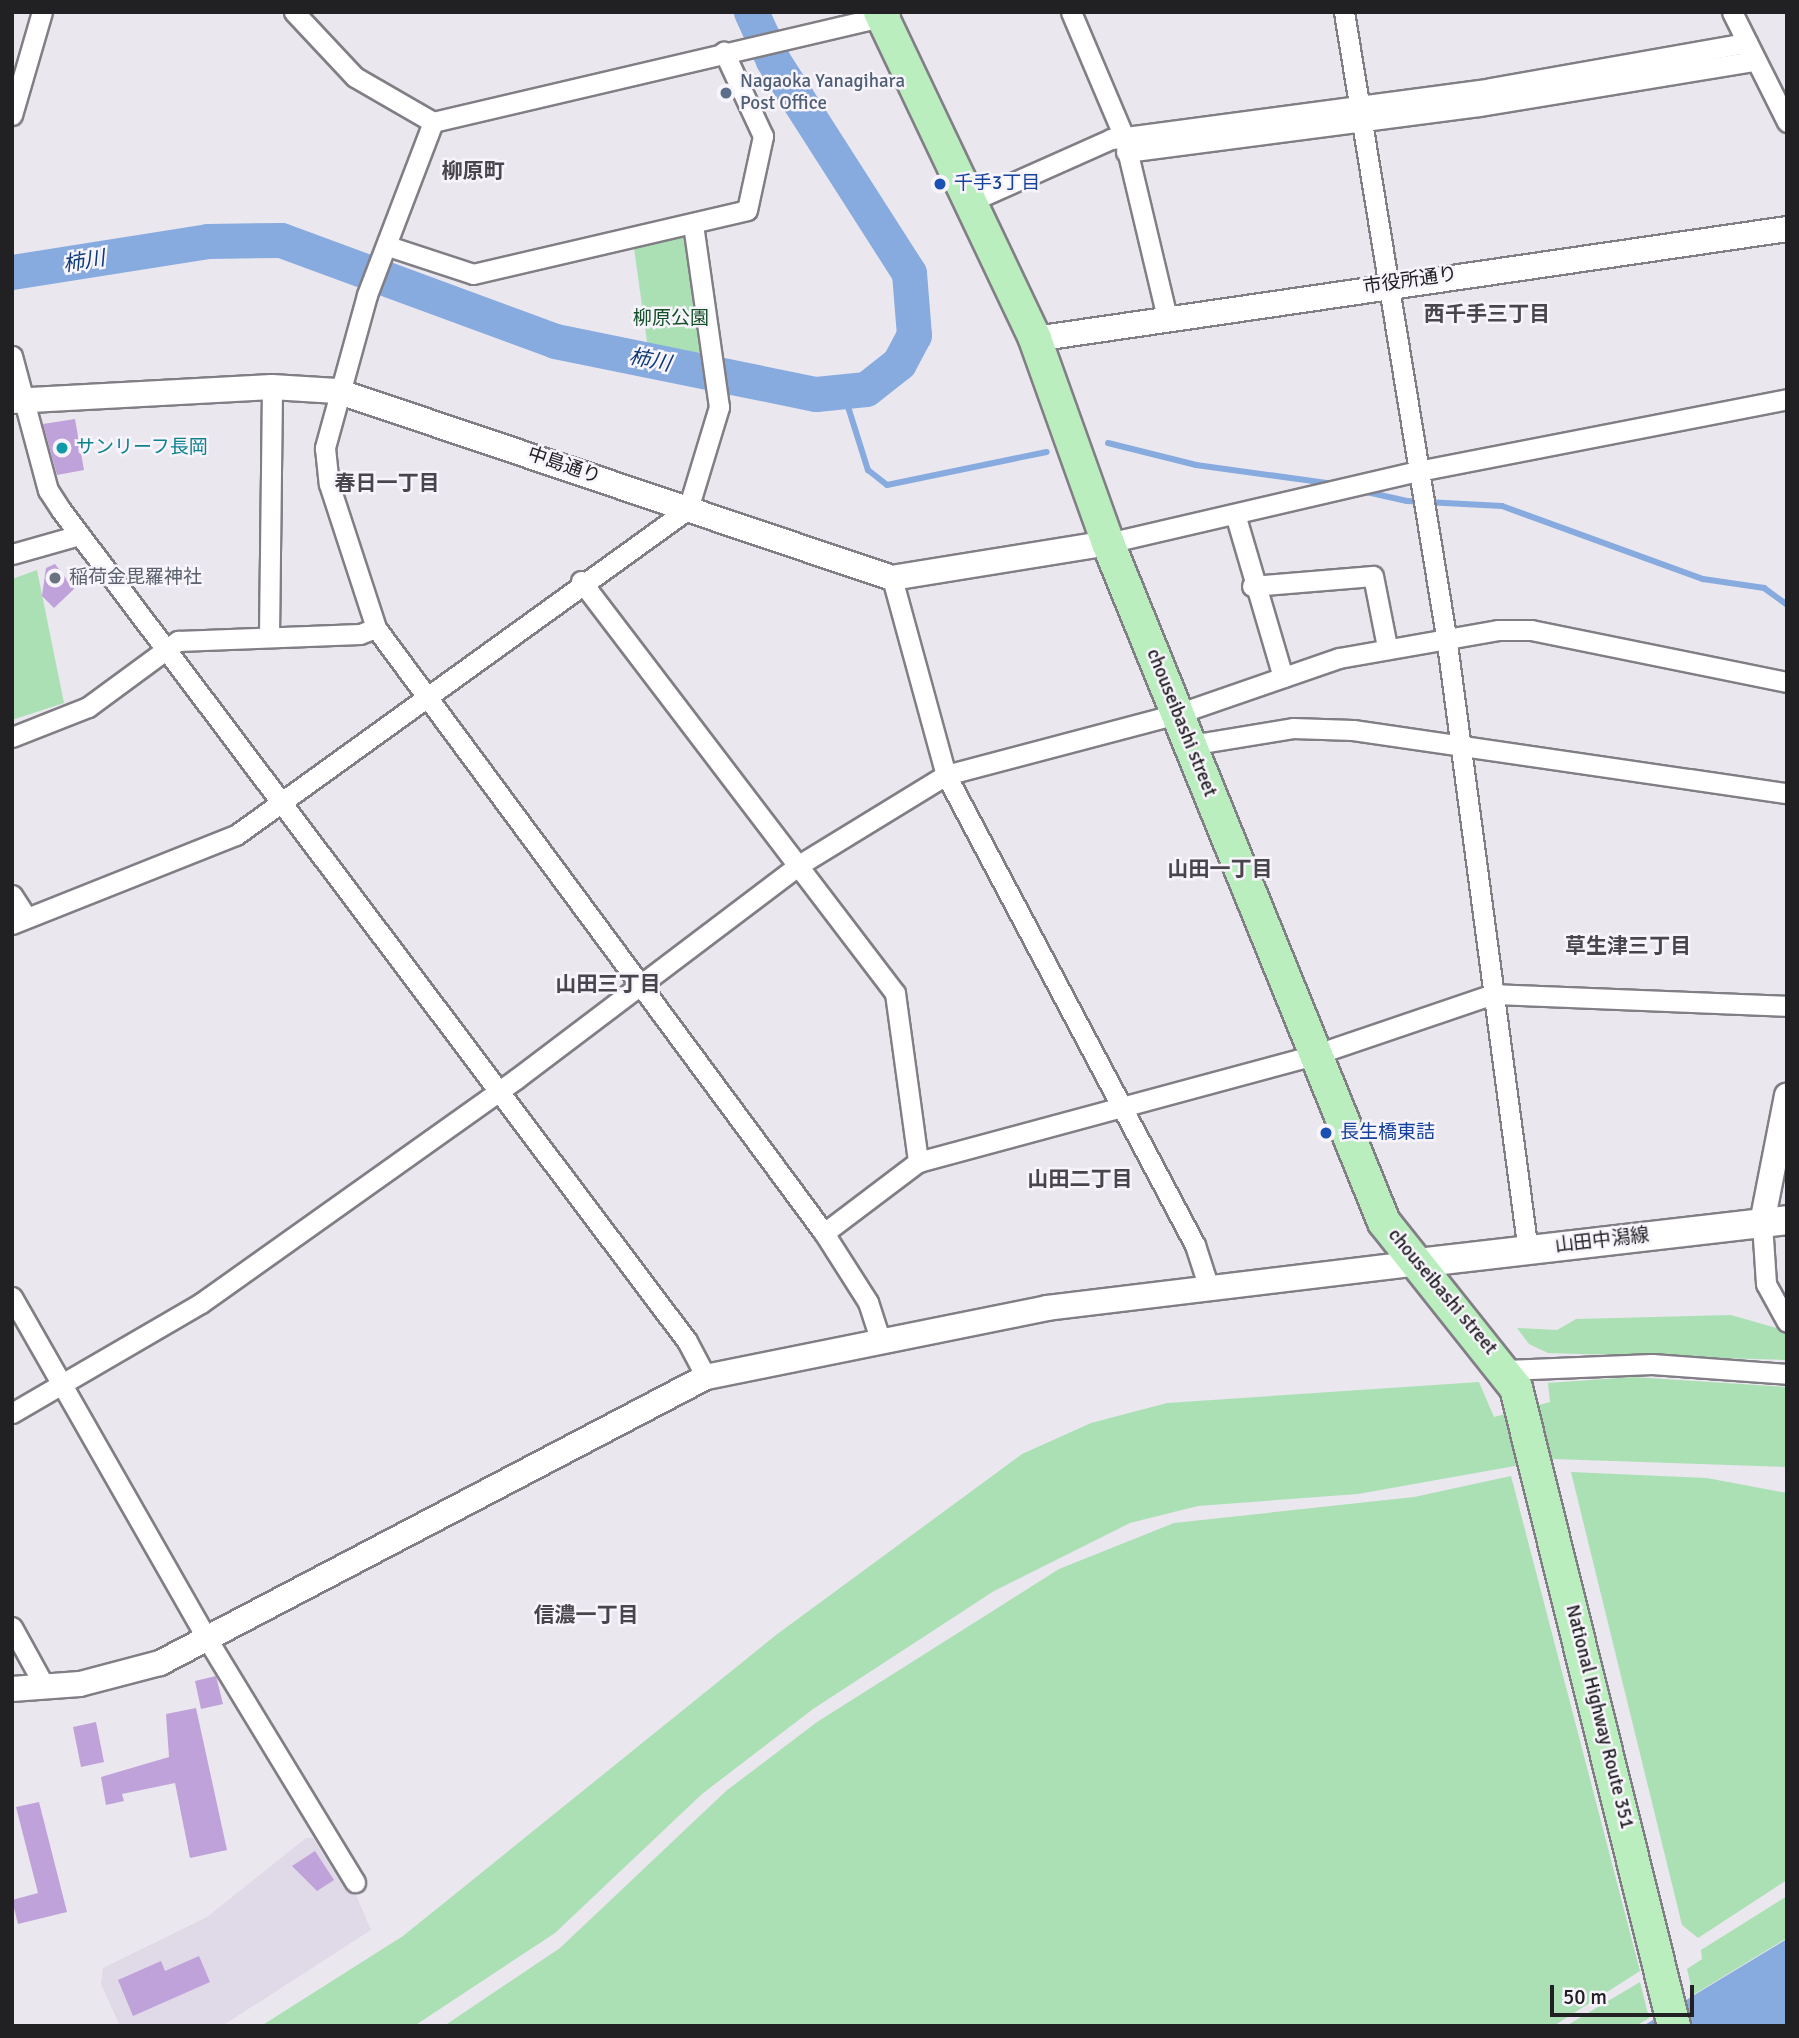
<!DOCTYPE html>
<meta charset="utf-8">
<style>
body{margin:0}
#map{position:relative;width:1799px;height:2038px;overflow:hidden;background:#ebe7ef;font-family:Signika,"Noto Sans JP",sans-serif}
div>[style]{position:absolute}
.built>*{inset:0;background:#e0d9e8}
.green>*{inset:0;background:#abe0b5}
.water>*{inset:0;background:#87abdf}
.stream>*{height:6px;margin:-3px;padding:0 3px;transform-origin:3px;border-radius:3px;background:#87abdf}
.river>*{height:35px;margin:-17.5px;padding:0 17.5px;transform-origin:17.5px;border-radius:17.5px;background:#87abdf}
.building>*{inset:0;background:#bfa2da}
.roads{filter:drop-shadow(2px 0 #817e85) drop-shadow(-2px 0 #817e85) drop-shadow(0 2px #817e85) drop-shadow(0 -2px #817e85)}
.minor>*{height:19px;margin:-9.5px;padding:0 9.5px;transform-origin:9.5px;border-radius:9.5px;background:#fff}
.tertiary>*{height:24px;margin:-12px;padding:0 12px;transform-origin:12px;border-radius:12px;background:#fff}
.secondary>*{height:28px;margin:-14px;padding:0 14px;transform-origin:14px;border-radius:14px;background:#fff}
.trunk>*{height:32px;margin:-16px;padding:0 16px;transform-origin:16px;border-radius:16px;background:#bbeebe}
.dots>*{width:19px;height:19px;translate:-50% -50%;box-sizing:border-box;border:4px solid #f8f4fc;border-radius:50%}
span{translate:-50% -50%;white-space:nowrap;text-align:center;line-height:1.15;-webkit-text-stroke:5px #f8f4fc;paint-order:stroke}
.service-label{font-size:19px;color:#4e5e75}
.left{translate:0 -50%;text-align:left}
.transit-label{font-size:19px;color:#164399}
.street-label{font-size:19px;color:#212022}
.park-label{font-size:19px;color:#125027}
.culture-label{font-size:19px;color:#0d838f}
.worship-label{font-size:19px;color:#5b616d}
.neighbourhood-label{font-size:21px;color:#49454c;font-weight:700}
.water-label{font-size:21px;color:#0c3977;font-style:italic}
.frame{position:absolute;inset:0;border:14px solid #212022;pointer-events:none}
.scale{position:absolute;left:1550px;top:1985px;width:144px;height:32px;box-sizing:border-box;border:4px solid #212022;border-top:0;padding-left:9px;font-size:21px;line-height:24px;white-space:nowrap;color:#212022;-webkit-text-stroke:5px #f8f4fc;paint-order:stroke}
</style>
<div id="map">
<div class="built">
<div style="clip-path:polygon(306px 1838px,313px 1838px,347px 1892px,356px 1895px,371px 1930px,222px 2026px,120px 2026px,101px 1984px,103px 1968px,207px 1917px)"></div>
</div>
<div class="green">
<div style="clip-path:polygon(684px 237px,706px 361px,648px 349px,634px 248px)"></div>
<div style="clip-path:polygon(37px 570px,64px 703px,12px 720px,12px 579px)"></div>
<div style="clip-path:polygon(1731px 1315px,1787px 1331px,1787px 1360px,1548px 1353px,1529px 1344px,1517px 1328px,1557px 1330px,1576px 1319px)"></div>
<div style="clip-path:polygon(1633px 1377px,1787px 1387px,1787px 1467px,1554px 1459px,1358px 1494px,1198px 1506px,1130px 1523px,994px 1591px,813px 1709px,702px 1794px,555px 1933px,414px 2026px,261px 2026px,403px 1936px,776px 1635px,1022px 1454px,1091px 1423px,1167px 1403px,1479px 1382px,1494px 1417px,1550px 1402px,1548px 1383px)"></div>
<div style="clip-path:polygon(1571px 1472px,1707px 1478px,1787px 1493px,1787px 1880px,1698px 1938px,1682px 1925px)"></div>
<div style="clip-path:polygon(1511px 1476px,1640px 1971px,1555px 2025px,444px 2026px,560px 1948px,726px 1791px,817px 1722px,1059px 1569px,1174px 1523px,1414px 1497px)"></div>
<div style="clip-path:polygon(1787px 1896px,1787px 1938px,1693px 1995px,1687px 1969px,1702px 1959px,1701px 1950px)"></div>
<div style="clip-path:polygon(1640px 1982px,1649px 2018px,1636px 2026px,1566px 2026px)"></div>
</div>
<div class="water">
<div style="clip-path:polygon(1787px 1939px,1787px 2026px,1643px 2026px)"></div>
</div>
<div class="stream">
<div style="left:844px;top:394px;width:80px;rotate:72.5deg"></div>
<div style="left:868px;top:470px;width:24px;rotate:38deg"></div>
<div style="left:887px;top:485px;width:163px;rotate:-11.7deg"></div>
<div style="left:1108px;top:443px;width:91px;rotate:14deg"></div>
<div style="left:1196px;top:465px;width:139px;rotate:7.8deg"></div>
<div style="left:1362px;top:491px;width:46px;rotate:12.5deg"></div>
<div style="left:1407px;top:501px;width:95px;rotate:3deg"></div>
<div style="left:1502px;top:506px;width:214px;rotate:20deg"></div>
<div style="left:1703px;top:579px;width:62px;rotate:8.4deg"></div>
<div style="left:1764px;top:588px;width:29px;rotate:36deg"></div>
</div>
<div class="river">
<div style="left:12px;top:272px;width:197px;rotate:-9deg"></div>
<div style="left:207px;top:241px;width:74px;rotate:-0.8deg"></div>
<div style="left:281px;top:240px;width:292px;rotate:20.2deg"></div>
<div style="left:555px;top:341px;width:266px;rotate:11.5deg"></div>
<div style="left:816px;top:394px;width:50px;rotate:-5.7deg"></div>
<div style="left:866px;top:389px;width:42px;rotate:-38.2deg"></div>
<div style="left:899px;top:363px;width:32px;rotate:-62deg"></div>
<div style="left:914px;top:335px;width:62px;rotate:-94.6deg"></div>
<div style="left:909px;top:273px;width:253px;rotate:-122.6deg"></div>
<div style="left:773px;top:60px;width:53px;rotate:-114.6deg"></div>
</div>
<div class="building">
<div style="clip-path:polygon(75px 419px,84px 470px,57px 475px,43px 424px)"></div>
<div style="clip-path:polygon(55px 564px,74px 589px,54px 608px,42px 596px,46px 568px)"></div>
<div style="clip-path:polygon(216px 1676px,223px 1704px,201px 1709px,195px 1681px)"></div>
<div style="clip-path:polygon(196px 1708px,227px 1850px,190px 1858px,175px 1783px,122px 1794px,124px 1801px,106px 1805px,101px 1777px,169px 1757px,166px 1714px)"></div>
<div style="clip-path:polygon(96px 1722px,104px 1762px,81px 1767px,73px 1727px)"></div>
<div style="clip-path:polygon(39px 1802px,67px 1912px,18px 1924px,12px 1900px,38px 1893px,16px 1807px)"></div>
<div style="clip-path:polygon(315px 1851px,334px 1880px,317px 1891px,292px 1866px)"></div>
<div style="clip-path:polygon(199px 1956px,210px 1982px,133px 2016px,118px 1980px,161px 1961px,165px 1971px)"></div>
</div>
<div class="roads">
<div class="minor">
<div style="left:294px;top:12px;width:89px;rotate:46.8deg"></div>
<div style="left:355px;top:77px;width:90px;rotate:30deg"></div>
<div style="left:433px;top:122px;width:469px;rotate:-13.2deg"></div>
<div style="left:1071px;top:12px;width:136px;rotate:67deg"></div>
<div style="left:1124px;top:137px;width:186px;rotate:76.6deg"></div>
<div style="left:1344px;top:12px;width:632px;rotate:80.72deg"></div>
<div style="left:1446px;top:636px;width:620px;rotate:82.41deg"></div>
<div style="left:1732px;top:12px;width:123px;rotate:63.4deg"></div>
<div style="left:12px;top:115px;width:107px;rotate:-73.8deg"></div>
<div style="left:433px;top:122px;width:185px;rotate:110.9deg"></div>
<div style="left:367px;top:295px;width:159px;rotate:105.4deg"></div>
<div style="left:325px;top:448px;width:36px;rotate:84deg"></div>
<div style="left:329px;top:484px;width:151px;rotate:71.9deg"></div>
<div style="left:376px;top:628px;width:753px;rotate:53.48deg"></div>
<div style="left:824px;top:1233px;width:82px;rotate:57.5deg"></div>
<div style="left:868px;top:1302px;width:38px;rotate:72deg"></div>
<div style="left:1126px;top:152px;width:356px;rotate:-7.4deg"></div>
<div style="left:1479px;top:106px;width:280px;rotate:-9.3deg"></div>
<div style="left:974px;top:200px;width:150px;rotate:-24deg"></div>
<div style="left:1111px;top:139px;width:383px;rotate:-7.6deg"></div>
<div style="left:1491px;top:88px;width:260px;rotate:-10deg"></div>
<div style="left:388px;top:246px;width:89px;rotate:18.2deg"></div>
<div style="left:473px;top:274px;width:281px;rotate:-13.1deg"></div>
<div style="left:747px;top:210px;width:76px;rotate:-77.8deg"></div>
<div style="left:763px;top:136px;width:93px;rotate:-114.9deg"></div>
<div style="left:12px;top:356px;width:139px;rotate:75deg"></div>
<div style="left:48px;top:490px;width:24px;rotate:57deg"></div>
<div style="left:61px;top:510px;width:1040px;rotate:53.01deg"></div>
<div style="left:687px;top:1341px;width:41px;rotate:62.2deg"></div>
<div style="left:1235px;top:514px;width:170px;rotate:73.6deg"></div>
<div style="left:1108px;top:543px;width:318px;rotate:-13.1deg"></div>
<div style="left:1418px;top:471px;width:376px;rotate:-11deg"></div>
<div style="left:12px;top:554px;width:70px;rotate:-15.8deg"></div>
<div style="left:892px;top:578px;width:204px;rotate:74.7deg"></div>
<div style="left:946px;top:775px;width:532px;rotate:62.09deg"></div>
<div style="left:1195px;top:1245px;width:42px;rotate:72deg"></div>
<div style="left:581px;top:581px;width:518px;rotate:52.69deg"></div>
<div style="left:895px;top:993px;width:171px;rotate:82.2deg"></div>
<div style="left:1252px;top:586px;width:121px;rotate:-4.7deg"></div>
<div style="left:1373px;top:576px;width:72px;rotate:78.8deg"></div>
<div style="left:269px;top:635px;width:248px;rotate:-89.3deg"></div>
<div style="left:12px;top:737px;width:82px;rotate:-21.5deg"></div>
<div style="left:88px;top:707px;width:112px;rotate:-36.3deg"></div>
<div style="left:178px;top:641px;width:182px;rotate:-2.2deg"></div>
<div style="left:360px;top:634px;width:17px;rotate:-21deg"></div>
<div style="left:1190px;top:745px;width:104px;rotate:-9.4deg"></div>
<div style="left:1293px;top:728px;width:60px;rotate:1.9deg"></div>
<div style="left:1353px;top:730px;width:439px;rotate:8.3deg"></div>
<div style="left:12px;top:895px;width:27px;rotate:57deg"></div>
<div style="left:12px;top:924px;width:241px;rotate:-21.7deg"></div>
<div style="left:236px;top:835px;width:557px;rotate:-35.8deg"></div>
<div style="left:688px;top:509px;width:107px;rotate:-73.1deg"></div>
<div style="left:719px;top:407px;width:185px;rotate:-98.1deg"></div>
<div style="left:1762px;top:1223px;width:61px;rotate:86.2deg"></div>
<div style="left:1766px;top:1284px;width:43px;rotate:61.1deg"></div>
<div style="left:824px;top:1233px;width:118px;rotate:-37.1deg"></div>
<div style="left:918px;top:1162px;width:413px;rotate:-15.1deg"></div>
<div style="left:1317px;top:1054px;width:186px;rotate:-18.8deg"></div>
<div style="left:1493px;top:994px;width:294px;rotate:2.3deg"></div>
<div style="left:12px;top:1297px;width:391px;rotate:60.3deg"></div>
<div style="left:206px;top:1637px;width:287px;rotate:58.7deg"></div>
<div style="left:1506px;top:1370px;width:146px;rotate:-2.4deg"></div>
<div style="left:1652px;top:1364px;width:135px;rotate:4.2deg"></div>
<div style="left:12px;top:1413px;width:219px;rotate:-30.2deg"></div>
<div style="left:201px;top:1303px;width:387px;rotate:-35.4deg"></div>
<div style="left:516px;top:1079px;width:355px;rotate:-37.1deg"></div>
<div style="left:799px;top:865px;width:172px;rotate:-31.5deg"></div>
<div style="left:946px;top:775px;width:239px;rotate:-14.8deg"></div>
<div style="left:1177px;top:714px;width:171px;rotate:-19.1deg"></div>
<div style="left:1339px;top:658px;width:161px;rotate:-10deg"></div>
<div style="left:1498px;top:630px;width:33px"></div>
<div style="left:1531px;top:630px;width:261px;rotate:11.5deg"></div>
<div style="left:12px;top:1627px;width:68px;rotate:61.2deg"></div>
</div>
<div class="tertiary">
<div style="left:1035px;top:339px;width:760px;rotate:-8.32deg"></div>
<div style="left:12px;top:401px;width:260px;rotate:-3.1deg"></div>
<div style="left:272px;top:387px;width:65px;rotate:3.5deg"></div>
<div style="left:337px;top:391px;width:586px;rotate:18.62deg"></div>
<div style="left:892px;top:578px;width:219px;rotate:-9.2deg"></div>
<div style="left:1762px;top:1223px;width:130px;rotate:-78.9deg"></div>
<div style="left:12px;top:1689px;width:68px;rotate:-4.2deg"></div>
<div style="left:80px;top:1684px;width:83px;rotate:-14.7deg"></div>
<div style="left:160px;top:1663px;width:616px;rotate:-27.65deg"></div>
<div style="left:706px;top:1377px;width:348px;rotate:-11.4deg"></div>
<div style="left:1047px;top:1308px;width:373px;rotate:-6.9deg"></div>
</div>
<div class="secondary">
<div style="left:1417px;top:1263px;width:372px;rotate:-6.6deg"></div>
</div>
<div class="trunk">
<div style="left:880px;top:12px;width:362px;rotate:64.6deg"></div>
<div style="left:1035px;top:339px;width:217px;rotate:70.3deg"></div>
<div style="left:1108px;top:543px;width:733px;rotate:67.88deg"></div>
<div style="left:1384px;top:1222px;width:212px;rotate:51.5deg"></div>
<div style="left:1516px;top:1388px;width:657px;rotate:76.09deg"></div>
</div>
</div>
<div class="dots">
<div style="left:726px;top:93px;background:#5c6f8a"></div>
<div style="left:940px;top:184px;background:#1a4fb4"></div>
<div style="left:62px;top:448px;background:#0f9aa8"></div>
<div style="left:55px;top:578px;background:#6b7280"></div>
<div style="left:1326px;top:1133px;background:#1a4fb4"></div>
</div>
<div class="service-label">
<span class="left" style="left:740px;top:93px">Nagaoka Yanagihara<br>Post Office</span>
</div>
<div class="transit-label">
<span class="left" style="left:954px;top:184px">千手3丁目</span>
<span class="left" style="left:1340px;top:1133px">長生橋東詰</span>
</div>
<div class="street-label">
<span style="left:1410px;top:281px;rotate:-8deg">市役所通り</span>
<span style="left:564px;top:466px;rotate:19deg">中島通り</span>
<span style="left:1181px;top:723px;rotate:68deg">chouseibashi street</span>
<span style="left:1602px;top:1241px;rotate:-7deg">山田中潟線</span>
<span style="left:1442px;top:1292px;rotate:50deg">chouseibashi street</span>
<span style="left:1599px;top:1717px;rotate:76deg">National Highway Route 351</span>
</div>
<div class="park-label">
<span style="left:671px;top:319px">柳原公園</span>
</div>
<div class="culture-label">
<span class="left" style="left:76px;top:448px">サンリーフ長岡</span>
</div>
<div class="worship-label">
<span class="left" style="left:69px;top:578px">稲荷金毘羅神社</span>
</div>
<div class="neighbourhood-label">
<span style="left:473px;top:171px">柳原町</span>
<span style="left:1487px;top:314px">西千手三丁目</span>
<span style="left:387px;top:483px">春日一丁目</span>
<span style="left:1220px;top:869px">山田一丁目</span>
<span style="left:1628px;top:946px">草生津三丁目</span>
<span style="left:608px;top:984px">山田三丁目</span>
<span style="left:1080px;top:1179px">山田二丁目</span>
<span style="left:586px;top:1615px">信濃一丁目</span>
</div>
<div class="water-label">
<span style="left:84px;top:261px;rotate:-9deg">柿川</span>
<span style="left:650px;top:360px;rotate:11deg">柿川</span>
</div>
<div class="frame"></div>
<div class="scale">50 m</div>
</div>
